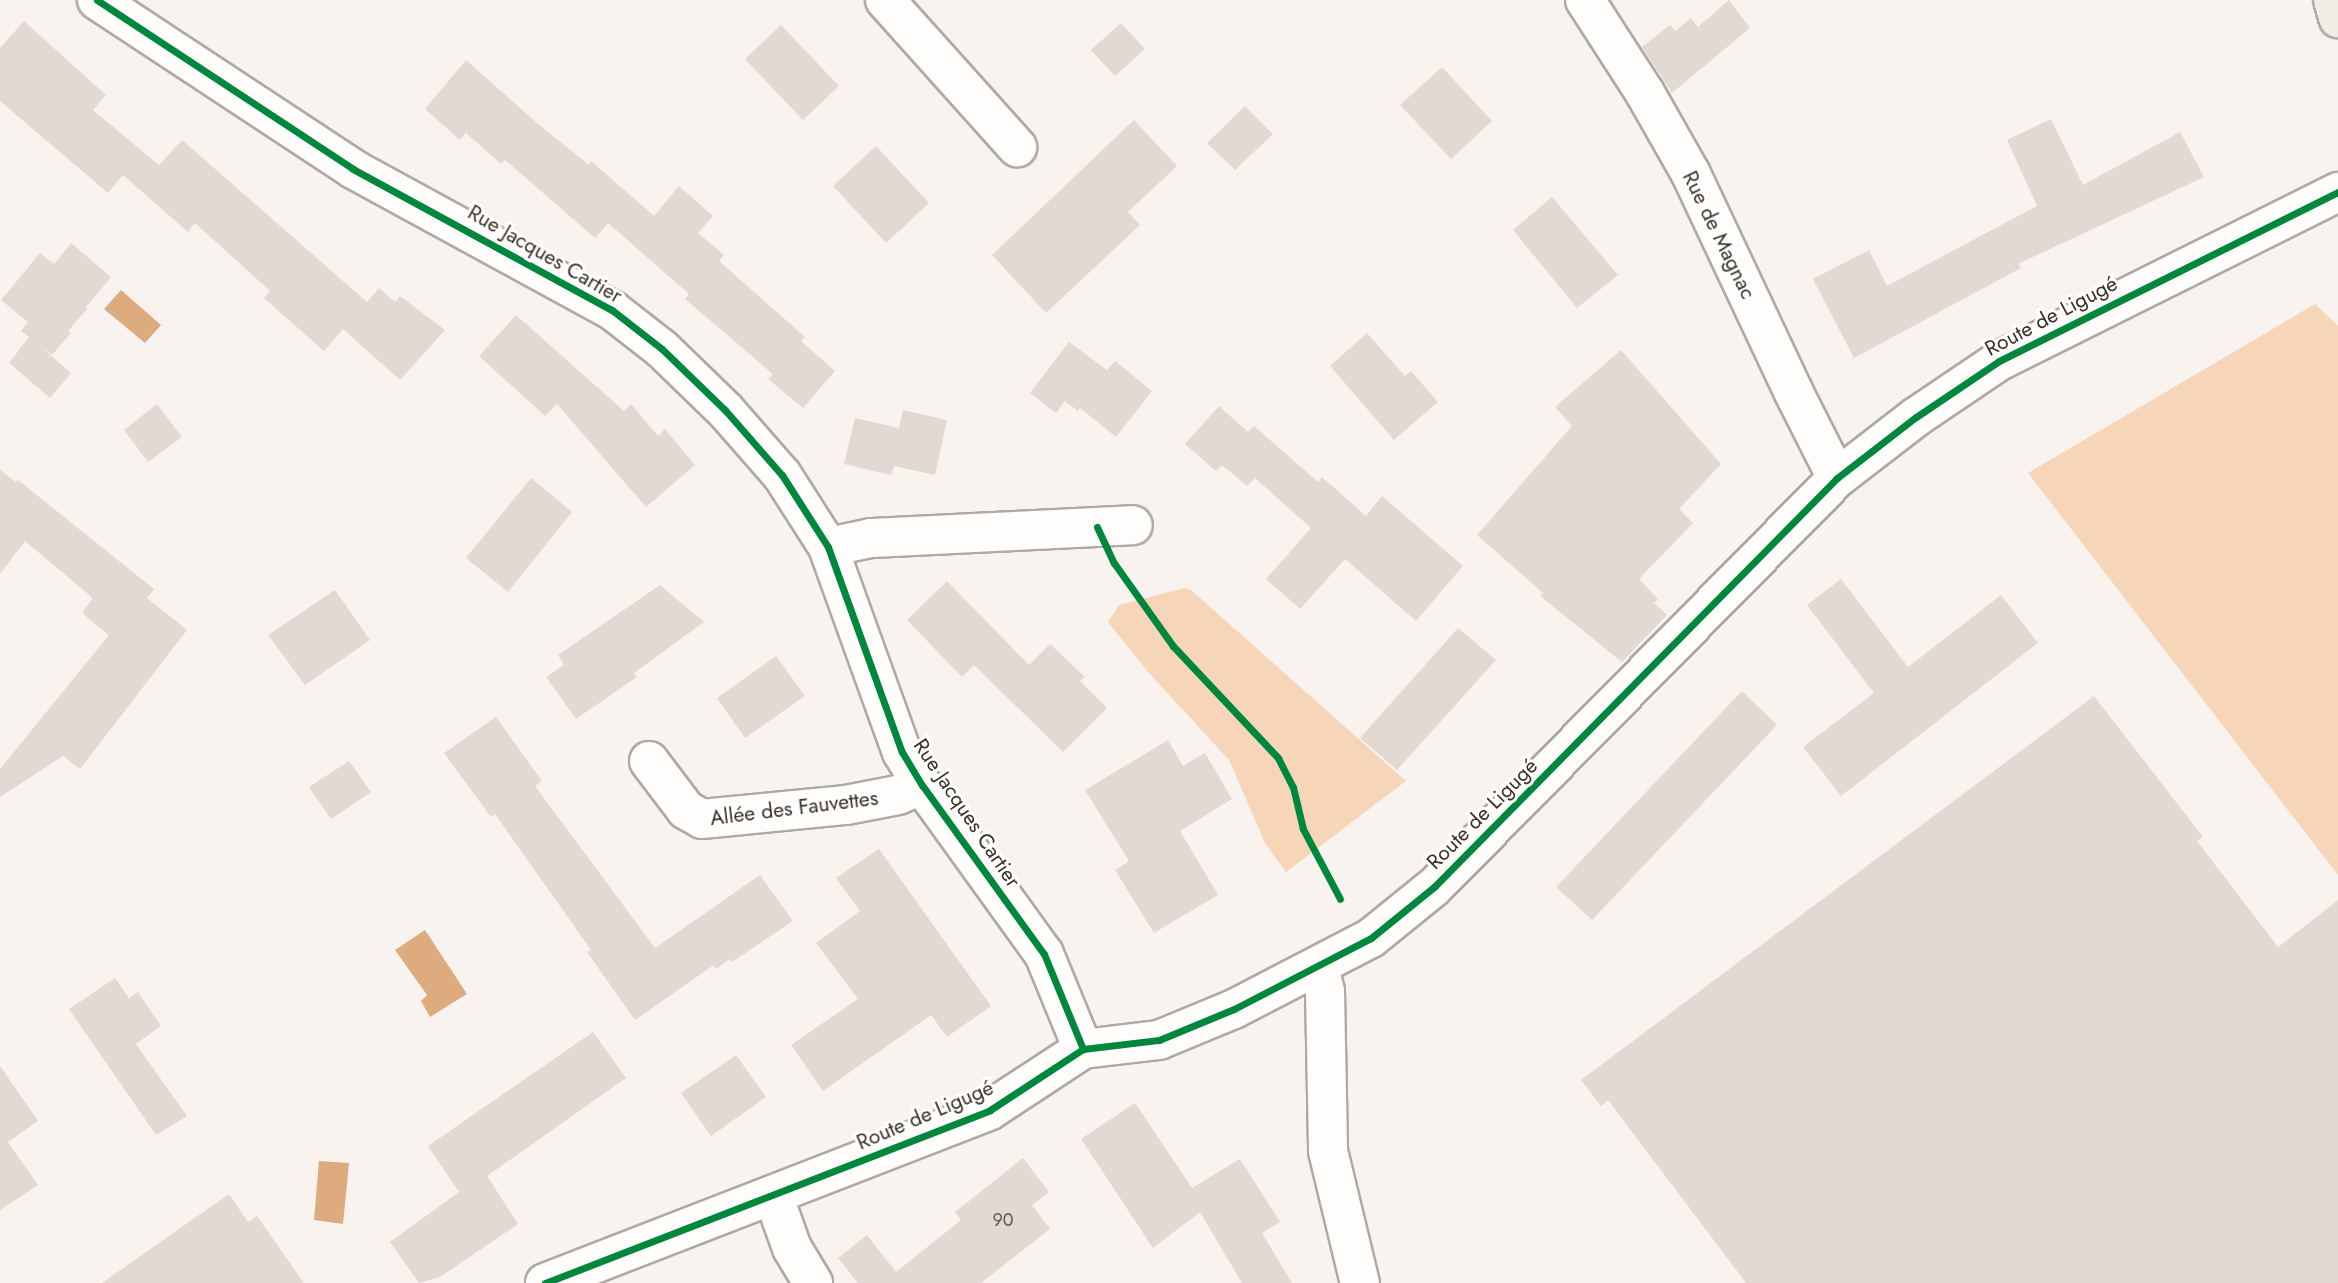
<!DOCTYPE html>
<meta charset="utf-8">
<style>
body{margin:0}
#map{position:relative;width:2338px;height:1283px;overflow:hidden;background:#f8f3ee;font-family:Jost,sans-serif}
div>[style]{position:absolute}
.green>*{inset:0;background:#f7d5b8}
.water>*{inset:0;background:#ddab7e}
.building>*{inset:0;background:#e1dad3}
.roads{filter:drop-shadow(2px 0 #afa9a3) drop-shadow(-2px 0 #afa9a3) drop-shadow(0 2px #afa9a3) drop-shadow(0 -2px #afa9a3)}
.minor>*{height:38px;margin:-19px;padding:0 19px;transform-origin:19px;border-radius:19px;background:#fefdfc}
.tertiary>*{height:38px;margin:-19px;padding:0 19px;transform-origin:19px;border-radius:19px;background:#fefdfc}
.primary>*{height:38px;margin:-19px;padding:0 19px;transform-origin:19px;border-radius:19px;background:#f3ede8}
.cycleway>*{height:7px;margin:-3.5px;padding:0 3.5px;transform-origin:3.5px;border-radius:3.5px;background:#00873e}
span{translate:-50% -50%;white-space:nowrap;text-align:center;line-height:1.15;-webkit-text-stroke:6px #fff;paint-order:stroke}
.number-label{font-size:18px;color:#635a53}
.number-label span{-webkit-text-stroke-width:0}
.street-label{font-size:21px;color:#382f27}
</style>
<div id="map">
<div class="green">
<div style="clip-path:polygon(2315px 304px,2338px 326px,2338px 875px,2028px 473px)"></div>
<div style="clip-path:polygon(1184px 588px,1191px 590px,1406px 781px,1286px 872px,1265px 843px,1229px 760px,1149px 673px,1108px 622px,1119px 605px)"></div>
</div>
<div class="water">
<div style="clip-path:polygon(121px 290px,161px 325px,145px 343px,104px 309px)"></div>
<div style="clip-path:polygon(425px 930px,467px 994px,430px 1017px,421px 1001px,427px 995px,395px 950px)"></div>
<div style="clip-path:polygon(319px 1161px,349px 1163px,343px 1224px,314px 1220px)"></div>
</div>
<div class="building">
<div style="clip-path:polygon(1729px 0,1750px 28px,1672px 93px,1642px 47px,1670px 25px,1675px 31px,1691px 18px,1698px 27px)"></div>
<div style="clip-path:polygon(24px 21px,106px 95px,93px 110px,159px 165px,182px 140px,367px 302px,379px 288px,395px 302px,400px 296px,445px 330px,400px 380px,343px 329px,324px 351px,264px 298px,270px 291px,195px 223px,188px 232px,123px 175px,108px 193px,0 101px,0 48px)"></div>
<div style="clip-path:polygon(1121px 23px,1145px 49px,1115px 76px,1091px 50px)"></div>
<div style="clip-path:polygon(781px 25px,839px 86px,803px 120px,745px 59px)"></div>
<div style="clip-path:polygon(466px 60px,537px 123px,589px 165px,591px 161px,654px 216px,679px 186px,713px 216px,698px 233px,724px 255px,719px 261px,805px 337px,801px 341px,835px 371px,803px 408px,768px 379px,773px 374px,685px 299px,689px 294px,608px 223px,595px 238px,505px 160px,501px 164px,466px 133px,460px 140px,425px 109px)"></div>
<div style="clip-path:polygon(1442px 67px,1492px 121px,1451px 159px,1400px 105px)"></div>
<div style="clip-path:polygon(1245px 106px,1273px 134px,1235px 170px,1207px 143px)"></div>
<div style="clip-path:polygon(2051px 119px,2083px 185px,2180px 132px,2204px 177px,2018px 264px,2021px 268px,1854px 358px,1813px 279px,1869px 250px,1887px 286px,2037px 206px,2007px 140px)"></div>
<div style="clip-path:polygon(1134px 120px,1177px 166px,1128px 212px,1140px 225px,1046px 313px,992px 255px)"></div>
<div style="clip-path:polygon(876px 146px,929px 203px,886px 243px,833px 186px)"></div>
<div style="clip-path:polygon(1552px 197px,1618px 275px,1577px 308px,1513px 230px)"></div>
<div style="clip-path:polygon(71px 243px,111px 277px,86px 307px,87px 309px,68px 331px,71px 333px,52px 355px,41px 347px,71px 373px,50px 398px,9px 363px,29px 337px,21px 331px,28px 322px,1px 300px,40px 253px,54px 264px)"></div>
<div style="clip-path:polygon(516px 315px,624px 411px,631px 404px,658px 436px,665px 429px,695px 465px,646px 507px,557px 404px,545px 416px,479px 356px)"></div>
<div style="clip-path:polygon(1367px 333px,1405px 376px,1411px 371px,1438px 402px,1394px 440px,1330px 366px)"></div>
<div style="clip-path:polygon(1069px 342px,1107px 370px,1115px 361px,1152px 391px,1116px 437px,1080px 408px,1078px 411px,1065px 401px,1056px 413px,1030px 393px)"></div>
<div style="clip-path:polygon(1621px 350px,1721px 464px,1679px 509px,1693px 523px,1639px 579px,1658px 599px,1654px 603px,1667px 615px,1622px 662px,1540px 596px,1543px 593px,1477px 535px,1572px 426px,1555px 407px)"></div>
<div style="clip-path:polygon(157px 404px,182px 437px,148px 462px,124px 430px)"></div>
<div style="clip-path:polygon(1219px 406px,1248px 432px,1254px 426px,1318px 482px,1322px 477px,1366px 516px,1382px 496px,1463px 566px,1416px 621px,1345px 559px,1300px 609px,1266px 579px,1311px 528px,1255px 478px,1247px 486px,1222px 465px,1216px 471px,1185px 444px)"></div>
<div style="clip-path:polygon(903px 410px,947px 420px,935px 475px,894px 466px,891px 475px,844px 464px,855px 418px,899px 428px)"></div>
<div style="clip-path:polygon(0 470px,16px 482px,18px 480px,154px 589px,147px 598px,187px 630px,80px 769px,63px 756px,0 797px,0 769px,109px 635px,82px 613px,93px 598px,25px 541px,0 574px)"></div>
<div style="clip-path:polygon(531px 478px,572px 512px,508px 592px,466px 558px)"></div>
<div style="clip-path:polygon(1841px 579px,1908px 667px,2001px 595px,2038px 643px,1841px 796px,1803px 747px,1874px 693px,1807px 605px)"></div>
<div style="clip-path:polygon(947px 581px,1029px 665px,1050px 644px,1085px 677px,1080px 681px,1107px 708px,1063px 752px,974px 665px,962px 677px,907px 620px)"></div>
<div style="clip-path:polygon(660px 585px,704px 622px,634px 673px,637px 677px,576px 719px,546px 677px,564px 665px,558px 655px)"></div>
<div style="clip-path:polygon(335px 590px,370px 640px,305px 685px,268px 635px)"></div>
<div style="clip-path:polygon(1458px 628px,1496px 660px,1397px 770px,1360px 738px)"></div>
<div style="clip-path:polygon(776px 656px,805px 696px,745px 738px,717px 698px)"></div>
<div style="clip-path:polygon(1742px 691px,1777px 725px,1592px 920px,1556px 887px)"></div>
<div style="clip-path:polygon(2094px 696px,2203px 837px,2197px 841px,2278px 947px,2338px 900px,2338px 1283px,1746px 1283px,1608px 1100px,1601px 1106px,1581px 1080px)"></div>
<div style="clip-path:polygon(496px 717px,542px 781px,535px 786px,655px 948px,760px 875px,793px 921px,732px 962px,730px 959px,716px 969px,714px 965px,635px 1020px,587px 952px,591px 950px,495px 814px,491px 817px,444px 753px)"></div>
<div style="clip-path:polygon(1168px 740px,1183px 766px,1205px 753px,1232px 799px,1180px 831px,1218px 895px,1154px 933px,1115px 870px,1129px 861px,1085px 790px)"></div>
<div style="clip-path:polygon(349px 761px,371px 792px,331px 819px,309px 787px)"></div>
<div style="clip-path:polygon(879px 849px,991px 1006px,947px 1037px,931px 1015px,823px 1091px,791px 1045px,858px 999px,816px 943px,860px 911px,836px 878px)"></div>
<div style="clip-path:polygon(115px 978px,129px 998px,138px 992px,161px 1026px,136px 1044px,187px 1116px,156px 1135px,69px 1009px)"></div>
<div style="clip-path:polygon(593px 1032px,626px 1078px,487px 1176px,518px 1224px,440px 1277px,419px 1283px,390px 1242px,459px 1192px,428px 1146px)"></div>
<div style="clip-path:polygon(736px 1055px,766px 1097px,711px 1136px,681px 1093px)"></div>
<div style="clip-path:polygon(0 1066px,38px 1121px,8px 1142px,38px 1185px,0 1210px)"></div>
<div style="clip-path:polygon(1135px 1103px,1192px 1188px,1240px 1159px,1280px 1222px,1262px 1233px,1292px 1283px,1242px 1283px,1200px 1212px,1153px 1248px,1081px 1139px)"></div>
<div style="clip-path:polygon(1023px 1158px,1049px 1192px,1032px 1205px,1050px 1229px,981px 1283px,858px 1283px,838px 1258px,867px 1235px,896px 1272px,961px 1220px,955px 1212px)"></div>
<div style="clip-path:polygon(229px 1194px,248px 1222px,257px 1216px,304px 1283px,102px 1283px)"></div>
</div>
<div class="roads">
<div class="minor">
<div style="left:97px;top:0;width:307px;rotate:33.4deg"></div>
<div style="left:353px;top:169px;width:295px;rotate:28.6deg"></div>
<div style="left:612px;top:310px;width:63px;rotate:38deg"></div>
<div style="left:662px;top:349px;width:88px;rotate:44.1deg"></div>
<div style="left:725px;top:410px;width:86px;rotate:48.8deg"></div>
<div style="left:782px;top:475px;width:85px;rotate:57.4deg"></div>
<div style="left:828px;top:547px;width:218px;rotate:70.2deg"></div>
<div style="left:902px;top:752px;width:39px;rotate:59deg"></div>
<div style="left:922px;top:785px;width:208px;rotate:54.2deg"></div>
<div style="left:1044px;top:954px;width:103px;rotate:67.7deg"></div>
<div style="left:885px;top:0;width:198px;rotate:48.1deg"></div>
<div style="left:1585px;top:0;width:111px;rotate:57.2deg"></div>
<div style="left:1645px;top:93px;width:93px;rotate:60.4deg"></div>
<div style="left:1691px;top:174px;width:242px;rotate:64.8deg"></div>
<div style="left:1794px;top:393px;width:95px;rotate:63.2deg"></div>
<div style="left:828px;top:547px;width:44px;rotate:-11.8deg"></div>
<div style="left:871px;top:538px;width:262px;rotate:-2.8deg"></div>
<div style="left:649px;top:761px;width:61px;rotate:52.9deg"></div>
<div style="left:686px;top:810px;width:18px;rotate:29deg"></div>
<div style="left:702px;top:819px;width:145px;rotate:-5.6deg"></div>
<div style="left:846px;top:805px;width:53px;rotate:-10.9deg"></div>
<div style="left:898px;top:795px;width:26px;rotate:-23deg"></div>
<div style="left:1319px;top:967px;width:25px;rotate:76deg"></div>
<div style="left:1325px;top:991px;width:160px;rotate:88.9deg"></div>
<div style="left:1328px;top:1151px;width:136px;rotate:76.4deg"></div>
<div style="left:773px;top:1195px;width:56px;rotate:70.3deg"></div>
<div style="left:792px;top:1248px;width:41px;rotate:59deg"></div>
</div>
<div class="tertiary">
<div style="left:545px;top:1283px;width:477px;rotate:-21.2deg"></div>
<div style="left:990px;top:1110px;width:111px;rotate:-33.3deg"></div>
<div style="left:1083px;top:1049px;width:77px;rotate:-6.8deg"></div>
<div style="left:1159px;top:1040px;width:81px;rotate:-22.5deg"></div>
<div style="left:1234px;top:1009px;width:154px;rotate:-27.4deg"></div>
<div style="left:1371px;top:938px;width:81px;rotate:-39deg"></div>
<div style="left:1434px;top:887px;width:574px;rotate:-45.42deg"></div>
<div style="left:1837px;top:478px;width:100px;rotate:-37.7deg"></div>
<div style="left:1916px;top:417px;width:100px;rotate:-34deg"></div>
<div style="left:1999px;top:361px;width:379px;rotate:-26.5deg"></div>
</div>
<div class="primary">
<div style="left:2333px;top:0;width:19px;rotate:74deg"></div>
</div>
</div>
<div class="cycleway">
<div style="left:97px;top:0;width:307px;rotate:33.4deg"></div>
<div style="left:353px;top:169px;width:295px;rotate:28.6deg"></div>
<div style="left:612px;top:310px;width:63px;rotate:38deg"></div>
<div style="left:662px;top:349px;width:88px;rotate:44.1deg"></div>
<div style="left:725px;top:410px;width:86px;rotate:48.8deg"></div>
<div style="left:782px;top:475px;width:85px;rotate:57.4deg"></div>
<div style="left:828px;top:547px;width:218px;rotate:70.2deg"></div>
<div style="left:902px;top:752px;width:39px;rotate:59deg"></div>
<div style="left:922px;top:785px;width:208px;rotate:54.2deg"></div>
<div style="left:1044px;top:954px;width:103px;rotate:67.7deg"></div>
<div style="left:1097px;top:527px;width:40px;rotate:65deg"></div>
<div style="left:1114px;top:563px;width:102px;rotate:54.6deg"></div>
<div style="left:1173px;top:646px;width:154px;rotate:46.8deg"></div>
<div style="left:1278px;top:758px;width:33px;rotate:63deg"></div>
<div style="left:1293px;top:787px;width:43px;rotate:76.6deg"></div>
<div style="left:1303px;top:829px;width:79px;rotate:62.1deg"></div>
<div style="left:545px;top:1283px;width:477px;rotate:-21.2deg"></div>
<div style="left:990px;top:1110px;width:111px;rotate:-33.3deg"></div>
<div style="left:1083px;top:1049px;width:77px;rotate:-6.8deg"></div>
<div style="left:1159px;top:1040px;width:81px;rotate:-22.5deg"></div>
<div style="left:1234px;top:1009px;width:154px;rotate:-27.4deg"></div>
<div style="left:1371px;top:938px;width:81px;rotate:-39deg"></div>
<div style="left:1434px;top:887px;width:574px;rotate:-45.42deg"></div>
<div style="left:1837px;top:478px;width:100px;rotate:-37.7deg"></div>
<div style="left:1916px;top:417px;width:100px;rotate:-34deg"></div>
<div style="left:1999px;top:361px;width:379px;rotate:-26.5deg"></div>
</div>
<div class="number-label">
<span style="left:1003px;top:1220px">90</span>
</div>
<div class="street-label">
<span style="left:1719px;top:235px;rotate:64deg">Rue de Magnac</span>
<span style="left:545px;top:254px;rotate:30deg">Rue Jacques Cartier</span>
<span style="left:2051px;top:316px;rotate:-28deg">Route de Ligugé</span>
<span style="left:794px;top:808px;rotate:-7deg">Allée des Fauvettes</span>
<span style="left:967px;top:813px;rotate:56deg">Rue Jacques Cartier</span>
<span style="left:1482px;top:814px;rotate:-45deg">Route de Ligugé</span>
<span style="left:925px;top:1115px;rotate:-23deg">Route de Ligugé</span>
</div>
</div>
